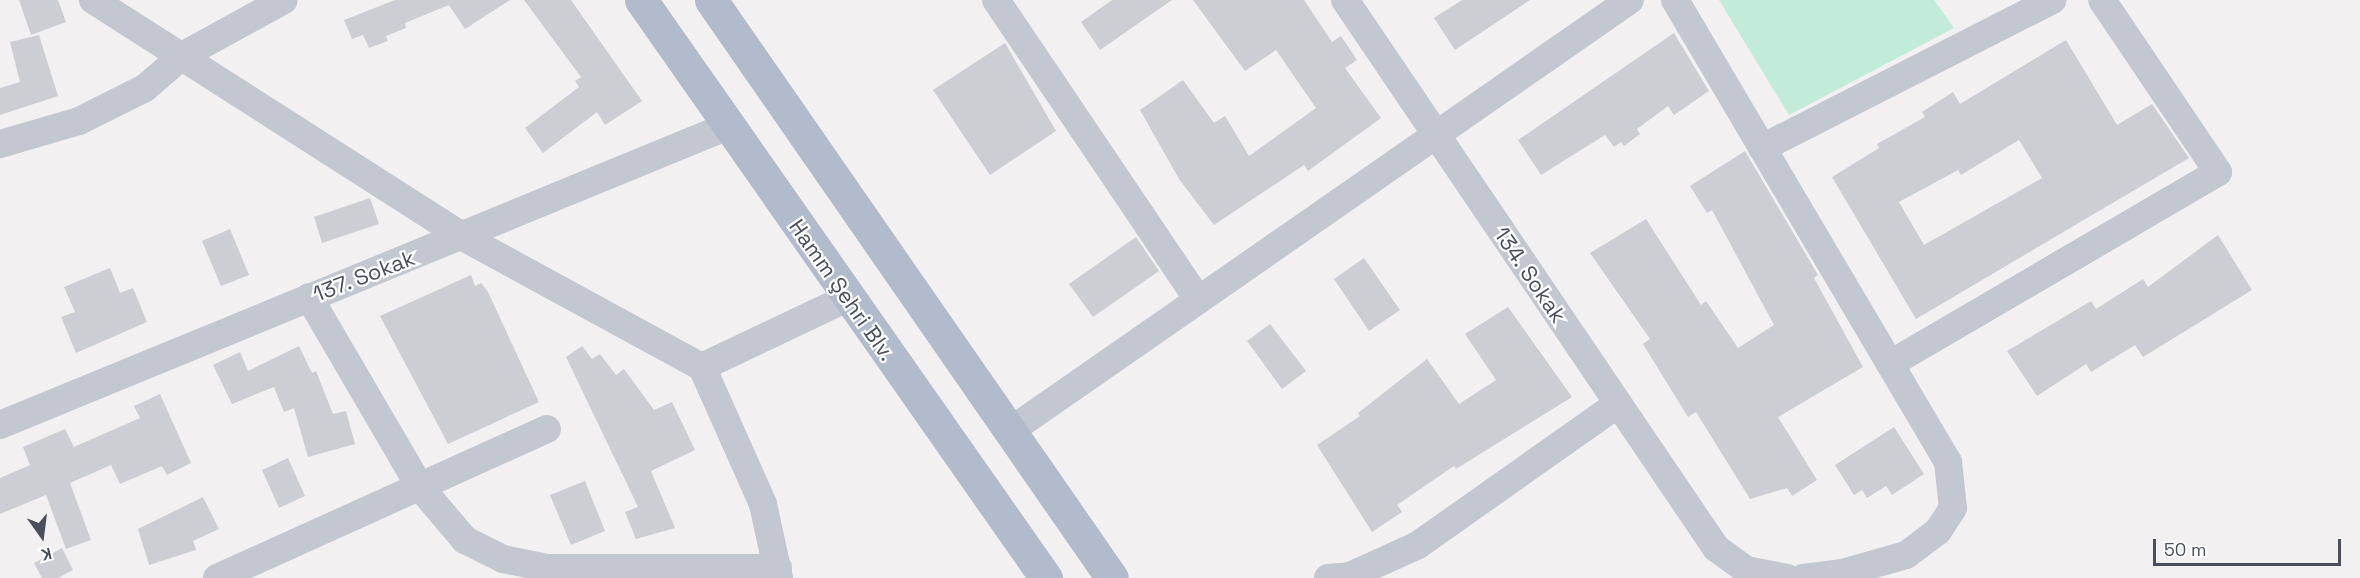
<!DOCTYPE html>
<meta charset="utf-8">
<style>
body{margin:0}
#map{position:relative;width:2360px;height:578px;overflow:hidden;background:#f2f0f0;font-family:"Space Grotesk",sans-serif}
div>[style]{position:absolute}
.green>*{inset:0;background:#c3ebd9}
.building>*{inset:0;background:#cdced4}
.street>*{height:28px;margin:-14px;padding:0 14px;transform-origin:14px;border-radius:14px;background:#c2c7d0}
.primary>*{height:33px;margin:-16.5px;padding:0 16.5px;transform-origin:16.5px;border-radius:16.5px;background:#b2bbcb}
span{translate:-50% -50%;white-space:nowrap;text-align:center;line-height:1.15;-webkit-text-stroke:4.5px #fff;paint-order:stroke}
.street-label{font-size:22px;color:#49505b}
.north{position:absolute;left:12px;top:506px;width:60px;height:60px;-webkit-text-stroke:4px #fff;paint-order:stroke;rotate:166deg;font-size:16px;font-weight:700;line-height:24px;text-align:center;color:#49505b}
.north::after{content:'';display:block;margin:auto;width:21px;height:27px;background:#49505b;clip-path:polygon(50% 0,100% 100%,50% 72%,0 100%)}
.scale{position:absolute;left:2153px;top:539px;width:188px;height:27px;box-sizing:border-box;border:3px solid #49505b;border-top:0;padding-left:8px;font-size:18px;line-height:21px;white-space:nowrap;color:#49505b;-webkit-text-stroke:4px #fff;paint-order:stroke}
</style>
<div id="map">
<div class="green">
<div style="clip-path:polygon(1719px 0,1934px 0,1954px 28px,1789px 115px)"></div>
</div>
<div class="building">
<div style="clip-path:polygon(19px 0,58px 0,66px 22px,31px 35px)"></div>
<div style="clip-path:polygon(395px 0,510px 0,465px 29px,449px 5px,405px 23px,406px 28px,386px 36px,388px 41px,369px 48px,363px 35px,352px 39px,344px 20px)"></div>
<div style="clip-path:polygon(524px 0,571px 0,642px 101px,605px 125px,597px 112px,543px 153px,525px 128px,579px 87px,575px 81px,581px 77px)"></div>
<div style="clip-path:polygon(1112px 0,1172px 0,1100px 50px,1081px 22px)"></div>
<div style="clip-path:polygon(1193px 0,1304px 0,1332px 42px,1341px 36px,1357px 60px,1345px 68px,1381px 118px,1308px 171px,1304px 165px,1214px 225px,1179px 179px,1140px 110px,1183px 80px,1214px 123px,1225px 116px,1249px 156px,1316px 108px,1276px 50px,1245px 71px)"></div>
<div style="clip-path:polygon(1462px 0,1530px 0,1455px 50px,1434px 18px)"></div>
<div style="clip-path:polygon(1674px 33px,1709px 91px,1674px 115px,1668px 106px,1637px 129px,1640px 134px,1624px 146px,1621px 142px,1614px 147px,1605px 135px,1541px 175px,1518px 140px)"></div>
<div style="clip-path:polygon(39px 35px,58px 96px,0 115px,0 88px,20px 82px,10px 42px)"></div>
<div style="clip-path:polygon(evenodd,2066px 40px,2117px 125px,2152px 104px,2189px 158px,1916px 319px,1832px 177px,1879px 148px,1877px 144px,1925px 117px,1922px 112px,1953px 92px,1960px 104px,2066px 40px,2019px 140px,2042px 178px,1924px 245px,1899px 202px,1958px 170px,1961px 175px,2019px 140px)"></div>
<div style="clip-path:polygon(1005px 43px,1056px 131px,990px 175px,933px 90px)"></div>
<div style="clip-path:polygon(1745px 151px,1818px 275px,1814px 278px,1863px 367px,1778px 417px,1817px 480px,1792px 496px,1787px 488px,1750px 499px,1696px 412px,1688px 417px,1643px 344px,1650px 339px,1590px 253px,1646px 219px,1701px 305px,1706px 301px,1738px 348px,1774px 325px,1712px 210px,1707px 213px,1690px 186px)"></div>
<div style="clip-path:polygon(370px 198px,379px 224px,322px 243px,314px 217px)"></div>
<div style="clip-path:polygon(230px 229px,249px 275px,221px 286px,202px 241px)"></div>
<div style="clip-path:polygon(2218px 235px,2252px 290px,2143px 357px,2135px 345px,2091px 372px,2086px 364px,2037px 396px,2007px 351px,2091px 301px,2096px 309px,2143px 279px,2148px 287px)"></div>
<div style="clip-path:polygon(1136px 237px,1159px 271px,1093px 317px,1069px 284px)"></div>
<div style="clip-path:polygon(1364px 258px,1400px 310px,1369px 331px,1334px 279px)"></div>
<div style="clip-path:polygon(110px 268px,120px 293px,133px 288px,147px 322px,76px 353px,61px 317px,75px 312px,64px 287px)"></div>
<div style="clip-path:polygon(471px 275px,475px 286px,481px 283px,488px 292px,539px 402px,448px 444px,380px 316px)"></div>
<div style="clip-path:polygon(1508px 307px,1572px 397px,1456px 469px,1454px 466px,1397px 505px,1402px 512px,1372px 532px,1317px 445px,1360px 416px,1358px 413px,1427px 359px,1459px 404px,1496px 380px,1465px 334px)"></div>
<div style="clip-path:polygon(1270px 324px,1306px 371px,1282px 389px,1247px 341px)"></div>
<div style="clip-path:polygon(299px 346px,312px 373px,316px 371px,333px 414px,346px 411px,355px 444px,308px 457px,294px 408px,284px 412px,274px 387px,232px 404px,213px 365px,240px 352px,248px 371px)"></div>
<div style="clip-path:polygon(582px 346px,592px 359px,600px 354px,616px 375px,624px 369px,654px 410px,672px 402px,695px 450px,651px 471px,675px 528px,636px 539px,625px 512px,638px 507px,566px 357px)"></div>
<div style="clip-path:polygon(160px 394px,191px 463px,167px 475px,162px 466px,120px 484px,111px 465px,70px 483px,91px 540px,66px 549px,46px 495px,0 514px,0 478px,30px 465px,23px 447px,65px 429px,74px 447px,140px 418px,134px 406px)"></div>
<div style="clip-path:polygon(1894px 427px,1924px 474px,1892px 495px,1886px 486px,1867px 498px,1862px 490px,1854px 495px,1835px 465px)"></div>
<div style="clip-path:polygon(288px 458px,305px 496px,279px 508px,262px 470px)"></div>
<div style="clip-path:polygon(585px 481px,605px 531px,571px 545px,550px 495px)"></div>
<div style="clip-path:polygon(203px 497px,219px 529px,193px 541px,196px 550px,149px 565px,138px 529px)"></div>
<div style="clip-path:polygon(62px 548px,73px 570px,58px 578px,42px 578px,34px 563px)"></div>
</div>
<div class="street">
<div style="left:93px;top:0;width:442px;rotate:32.6deg"></div>
<div style="left:465px;top:238px;width:270px;rotate:28.6deg"></div>
<div style="left:702px;top:367px;width:161px;rotate:-25.4deg"></div>
<div style="left:996px;top:0;width:362px;rotate:56deg"></div>
<div style="left:1345px;top:0;width:662px;rotate:55.9deg"></div>
<div style="left:1716px;top:548px;width:37px;rotate:36deg"></div>
<div style="left:1746px;top:570px;width:42px;rotate:11deg"></div>
<div style="left:1675px;top:0;width:537px;rotate:59.42deg"></div>
<div style="left:1948px;top:462px;width:46px;rotate:83.8deg"></div>
<div style="left:1953px;top:508px;width:27px;rotate:123deg"></div>
<div style="left:1938px;top:531px;width:40px;rotate:143deg"></div>
<div style="left:1906px;top:555px;width:66px;rotate:164.1deg"></div>
<div style="left:1843px;top:573px;width:40px;rotate:172.9deg"></div>
<div style="left:0;top:144px;width:82px;rotate:-16.2deg"></div>
<div style="left:79px;top:121px;width:74px;rotate:-26.6deg"></div>
<div style="left:145px;top:88px;width:49px;rotate:-40.9deg"></div>
<div style="left:182px;top:56px;width:116px;rotate:-28.8deg"></div>
<div style="left:1762px;top:148px;width:326px;rotate:-27deg"></div>
<div style="left:309px;top:297px;width:220px;rotate:59.7deg"></div>
<div style="left:420px;top:487px;width:70px;rotate:49.7deg"></div>
<div style="left:465px;top:540px;width:42px;rotate:26.6deg"></div>
<div style="left:503px;top:559px;width:45px;rotate:11.6deg"></div>
<div style="left:547px;top:568px;width:231px"></div>
<div style="left:1890px;top:364px;width:380px;rotate:-30.3deg"></div>
<div style="left:2218px;top:172px;width:207px;rotate:-124deg"></div>
<div style="left:702px;top:367px;width:150px;rotate:66deg"></div>
<div style="left:763px;top:504px;width:76px;rotate:77.8deg"></div>
<div style="left:0;top:425px;width:787px;rotate:-22.33deg"></div>
<div style="left:1010px;top:431px;width:755px;rotate:-34.81deg"></div>
<div style="left:217px;top:578px;width:362px;rotate:-24.3deg"></div>
<div style="left:1328px;top:578px;width:22px;rotate:-5deg"></div>
<div style="left:1350px;top:576px;width:75px;rotate:-24.5deg"></div>
<div style="left:1418px;top:545px;width:245px;rotate:-35.2deg"></div>
</div>
<div class="primary">
<div style="left:641px;top:0;width:706px;rotate:54.98deg"></div>
<div style="left:711px;top:0;width:703px;rotate:55.25deg"></div>
</div>
<div class="street-label">
<span style="left:1530px;top:275px;rotate:56deg">134. Sokak</span>
<span style="left:364px;top:276px;rotate:-21deg">137. Sokak</span>
<span style="left:842px;top:290px;rotate:55deg">Hamm Şehri Blv.</span>
</div>
<div class="north">K</div>
<div class="scale">50 m</div>
</div>
